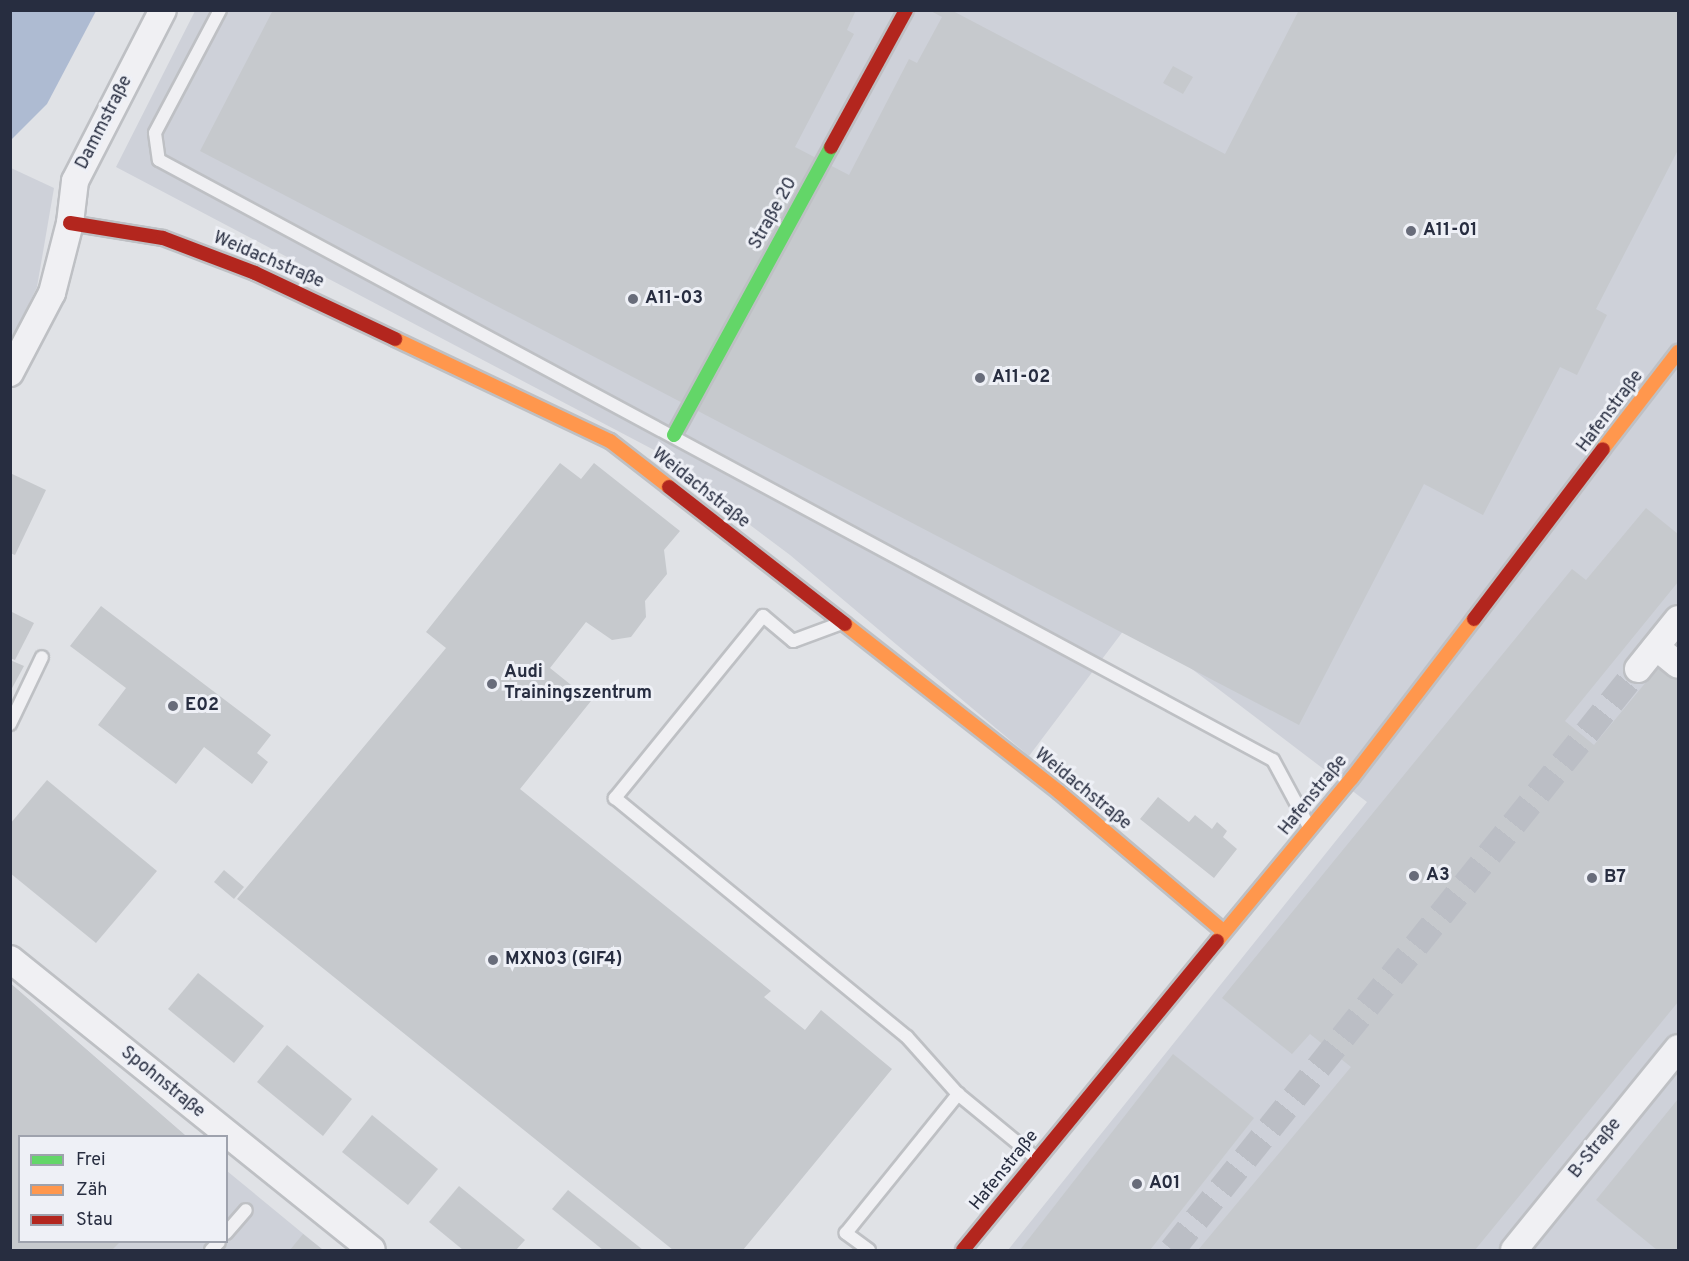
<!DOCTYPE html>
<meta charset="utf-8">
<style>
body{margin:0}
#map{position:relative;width:1689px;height:1261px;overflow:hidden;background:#e0e2e6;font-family:Overpass,sans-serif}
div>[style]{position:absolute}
.built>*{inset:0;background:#ced1d9}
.water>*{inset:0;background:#aebbd2}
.building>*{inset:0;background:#c6c9cd}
.street-tunnel>*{height:26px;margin-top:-13px;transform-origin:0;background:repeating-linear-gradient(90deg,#bbbec5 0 26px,transparent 0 39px)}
.roads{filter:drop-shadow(2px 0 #bec0c4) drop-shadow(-2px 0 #bec0c4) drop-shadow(0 2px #bec0c4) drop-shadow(0 -2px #bec0c4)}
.lane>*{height:12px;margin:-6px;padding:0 6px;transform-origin:6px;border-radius:6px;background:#f0f0f3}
.street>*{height:26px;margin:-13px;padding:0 13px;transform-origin:13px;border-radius:13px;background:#f0f0f3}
.fast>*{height:14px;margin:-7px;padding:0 7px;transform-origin:7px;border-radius:7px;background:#63d668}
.slow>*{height:14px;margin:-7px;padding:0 7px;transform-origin:7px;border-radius:7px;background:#ff974d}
.jam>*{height:14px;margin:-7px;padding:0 7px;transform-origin:7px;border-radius:7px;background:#b3261e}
.dots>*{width:16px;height:16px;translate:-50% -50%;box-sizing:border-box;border:3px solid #eef0f6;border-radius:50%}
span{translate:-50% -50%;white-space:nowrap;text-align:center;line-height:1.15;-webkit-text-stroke:6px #eef0f6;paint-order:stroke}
.street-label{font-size:18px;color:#272d40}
.poi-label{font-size:18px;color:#272d40;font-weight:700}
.left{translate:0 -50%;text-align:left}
.frame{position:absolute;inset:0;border:12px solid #272d40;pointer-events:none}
.legend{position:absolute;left:18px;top:1135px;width:210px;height:108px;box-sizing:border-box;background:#eef0f6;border:2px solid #9ea2ad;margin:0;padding:8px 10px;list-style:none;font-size:18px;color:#272d40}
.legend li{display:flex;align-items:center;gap:12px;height:30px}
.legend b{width:30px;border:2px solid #9ea2ad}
</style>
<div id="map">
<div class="built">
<div style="clip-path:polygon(195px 11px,1678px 11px,1678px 1250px,1008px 1250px,1367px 802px,1130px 622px,1029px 756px,790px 555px,689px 479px,694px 471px,116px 167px)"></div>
<div style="clip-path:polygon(11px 168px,54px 188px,37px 287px,11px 341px)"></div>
<div style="clip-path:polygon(10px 983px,186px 1136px,20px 1136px,20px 1242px,226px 1242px,227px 1171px,323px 1250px,11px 1250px)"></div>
</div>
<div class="water">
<div style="clip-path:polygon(11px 10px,96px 11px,47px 104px,11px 140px)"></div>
</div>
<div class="building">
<div style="clip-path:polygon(273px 10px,856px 10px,847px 30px,854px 34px,795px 147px,849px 175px,909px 59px,917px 63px,942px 17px,929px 10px,951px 10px,1225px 154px,1299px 10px,1678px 10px,1678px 150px,1596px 309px,1607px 315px,1577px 375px,1560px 367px,1483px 515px,1424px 484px,1299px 725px,200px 151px)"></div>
<div style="clip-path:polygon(1173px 66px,1193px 77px,1183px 94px,1163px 83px)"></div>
<div style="clip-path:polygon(560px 463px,581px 479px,594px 463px,680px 531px,664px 550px,667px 574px,645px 601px,646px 617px,631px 637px,612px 640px,586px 622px,550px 668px,591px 701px,520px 789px,771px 991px,764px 997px,805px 1030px,821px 1010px,892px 1069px,743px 1250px,673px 1250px,237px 899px,446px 648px,426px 632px)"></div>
<div style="clip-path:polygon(10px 473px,46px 490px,15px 555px,10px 553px)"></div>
<div style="clip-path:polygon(1646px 508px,1678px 534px,1678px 582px,1565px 721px,1594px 745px,1661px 664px,1678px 678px,1678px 1002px,1475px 1250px,1198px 1250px,1351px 1067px,1310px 1034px,1292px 1054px,1222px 998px,1572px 569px,1586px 580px)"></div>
<div style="clip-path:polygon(101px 606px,271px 735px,257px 753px,268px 762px,252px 784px,204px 747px,176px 784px,98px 725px,126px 688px,70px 646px)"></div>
<div style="clip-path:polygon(10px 611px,34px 623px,15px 660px,10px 658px)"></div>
<div style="clip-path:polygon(10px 660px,24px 666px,10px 692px)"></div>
<div style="clip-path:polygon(47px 780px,157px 871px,96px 943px,10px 873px,10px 824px)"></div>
<div style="clip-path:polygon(1158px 797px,1189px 822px,1195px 815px,1212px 829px,1217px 822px,1227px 831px,1223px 837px,1237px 849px,1214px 878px,1140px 819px)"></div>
<div style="clip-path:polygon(224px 870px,244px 887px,234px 899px,214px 882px)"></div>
<div style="clip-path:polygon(198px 973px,264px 1026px,234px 1063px,168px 1009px)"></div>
<div style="clip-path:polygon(10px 983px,186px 1136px,20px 1136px,20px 1242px,120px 1242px,112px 1250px,10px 1250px)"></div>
<div style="clip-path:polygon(287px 1045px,352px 1099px,323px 1136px,257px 1082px)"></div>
<div style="clip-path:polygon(1173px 1054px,1254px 1118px,1150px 1250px,1020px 1250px)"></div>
<div style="clip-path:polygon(1678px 1099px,1678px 1250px,1657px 1250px,1596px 1200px)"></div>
<div style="clip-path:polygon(372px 1115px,438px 1169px,408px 1205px,342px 1152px)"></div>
<div style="clip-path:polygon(459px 1186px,525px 1240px,516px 1250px,463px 1250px,429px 1222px)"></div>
<div style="clip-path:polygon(568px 1190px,643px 1250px,603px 1250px,552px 1209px)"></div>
<div style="clip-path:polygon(303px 1234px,323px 1250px,290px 1250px)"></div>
</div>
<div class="street-tunnel">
<div style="left:1172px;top:1250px;width:745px;rotate:-51.27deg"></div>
</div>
<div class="roads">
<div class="lane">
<div style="left:220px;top:10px;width:139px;rotate:117.9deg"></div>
<div style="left:155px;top:133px;width:27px;rotate:82deg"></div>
<div style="left:159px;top:160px;width:1265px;rotate:28.31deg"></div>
<div style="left:1273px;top:760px;width:74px;rotate:61.7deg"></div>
<div style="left:839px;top:624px;width:49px;rotate:159.7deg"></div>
<div style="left:793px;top:641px;width:39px;rotate:-140deg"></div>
<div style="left:763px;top:616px;width:235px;rotate:129.1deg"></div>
<div style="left:615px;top:798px;width:377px;rotate:39.3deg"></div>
<div style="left:907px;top:1037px;width:76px;rotate:48.2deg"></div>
<div style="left:10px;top:724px;width:74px;rotate:-64.5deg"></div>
<div style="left:226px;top:1233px;width:30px;rotate:-49deg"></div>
<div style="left:211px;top:1250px;width:11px;rotate:-45deg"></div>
<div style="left:869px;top:1250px;width:29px;rotate:-144deg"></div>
<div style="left:846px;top:1233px;width:179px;rotate:-51.1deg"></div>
<div style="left:958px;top:1094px;width:101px;rotate:39.4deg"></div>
</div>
<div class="street">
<div style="left:10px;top:373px;width:90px;rotate:-62.3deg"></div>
<div style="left:52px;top:293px;width:72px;rotate:-75.6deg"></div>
<div style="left:70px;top:223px;width:42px;rotate:-83.2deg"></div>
<div style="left:75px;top:181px;width:192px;rotate:-62.8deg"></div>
<div style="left:1656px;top:647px;width:28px;rotate:39deg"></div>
<div style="left:1638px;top:669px;width:64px;rotate:-51.3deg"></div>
<div style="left:10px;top:959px;width:464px;rotate:38.8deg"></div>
<div style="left:1514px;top:1250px;width:260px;rotate:-50.9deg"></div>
</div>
<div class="fast">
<div style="left:674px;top:435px;width:328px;rotate:-61.4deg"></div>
</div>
<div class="slow">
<div style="left:395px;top:339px;width:238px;rotate:25.4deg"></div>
<div style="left:610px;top:441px;width:75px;rotate:37.9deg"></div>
<div style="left:1603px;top:449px;width:123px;rotate:-52.3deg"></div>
<div style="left:845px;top:624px;width:272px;rotate:38.1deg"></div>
<div style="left:1059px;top:792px;width:216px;rotate:40.3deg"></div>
<div style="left:1217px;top:941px;width:212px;rotate:-50.4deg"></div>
<div style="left:1352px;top:778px;width:200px;rotate:-52.5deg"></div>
</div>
<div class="jam">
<div style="left:831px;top:147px;width:156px;rotate:-61.3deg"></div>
<div style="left:70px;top:223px;width:94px;rotate:9.2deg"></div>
<div style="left:163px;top:238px;width:98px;rotate:20.8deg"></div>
<div style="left:255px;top:273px;width:155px;rotate:25.2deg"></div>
<div style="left:669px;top:487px;width:223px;rotate:37.9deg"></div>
<div style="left:1474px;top:619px;width:213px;rotate:-52.8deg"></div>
<div style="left:963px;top:1250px;width:400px;rotate:-50.6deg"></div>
</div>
</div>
<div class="dots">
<div style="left:1411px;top:231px;background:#686c7a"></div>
<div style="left:633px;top:299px;background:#686c7a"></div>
<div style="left:980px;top:378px;background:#686c7a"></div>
<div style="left:492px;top:684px;background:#686c7a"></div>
<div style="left:173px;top:706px;background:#686c7a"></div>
<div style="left:1414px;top:876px;background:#686c7a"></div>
<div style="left:1592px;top:878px;background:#686c7a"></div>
<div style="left:493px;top:960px;background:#686c7a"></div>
<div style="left:1137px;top:1184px;background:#686c7a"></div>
</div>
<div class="street-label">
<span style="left:105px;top:123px;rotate:-63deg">Dammstraße</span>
<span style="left:774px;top:214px;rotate:-61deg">Straße 20</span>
<span style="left:268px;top:261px;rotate:23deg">Weidachstraße</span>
<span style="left:1611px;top:412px;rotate:-53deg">Hafenstraße</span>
<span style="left:700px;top:489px;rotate:38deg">Weidachstraße</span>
<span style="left:1082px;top:790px;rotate:39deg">Weidachstraße</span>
<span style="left:1314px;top:796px;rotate:-51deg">Hafenstraße</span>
<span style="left:162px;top:1083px;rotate:39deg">Spohnstraße</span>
<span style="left:1596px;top:1149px;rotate:-51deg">B-Straße</span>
<span style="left:1005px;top:1171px;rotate:-51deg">Hafenstraße</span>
</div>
<div class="poi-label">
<span class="left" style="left:1423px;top:231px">A11-01</span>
<span class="left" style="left:645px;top:299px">A11-03</span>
<span class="left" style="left:992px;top:378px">A11-02</span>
<span class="left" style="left:504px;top:684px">Audi<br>Trainingszentrum</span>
<span class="left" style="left:185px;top:706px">E02</span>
<span class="left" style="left:1426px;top:876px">A3</span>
<span class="left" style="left:1604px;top:878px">B7</span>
<span class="left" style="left:505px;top:960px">MXN03 (GIF4)</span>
<span class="left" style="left:1149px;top:1184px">A01</span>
</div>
<div class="frame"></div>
<ul class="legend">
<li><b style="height:8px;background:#63d668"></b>Frei</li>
<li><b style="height:8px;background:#ff974d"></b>Zäh</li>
<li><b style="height:8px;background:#b3261e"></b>Stau</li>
</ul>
</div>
